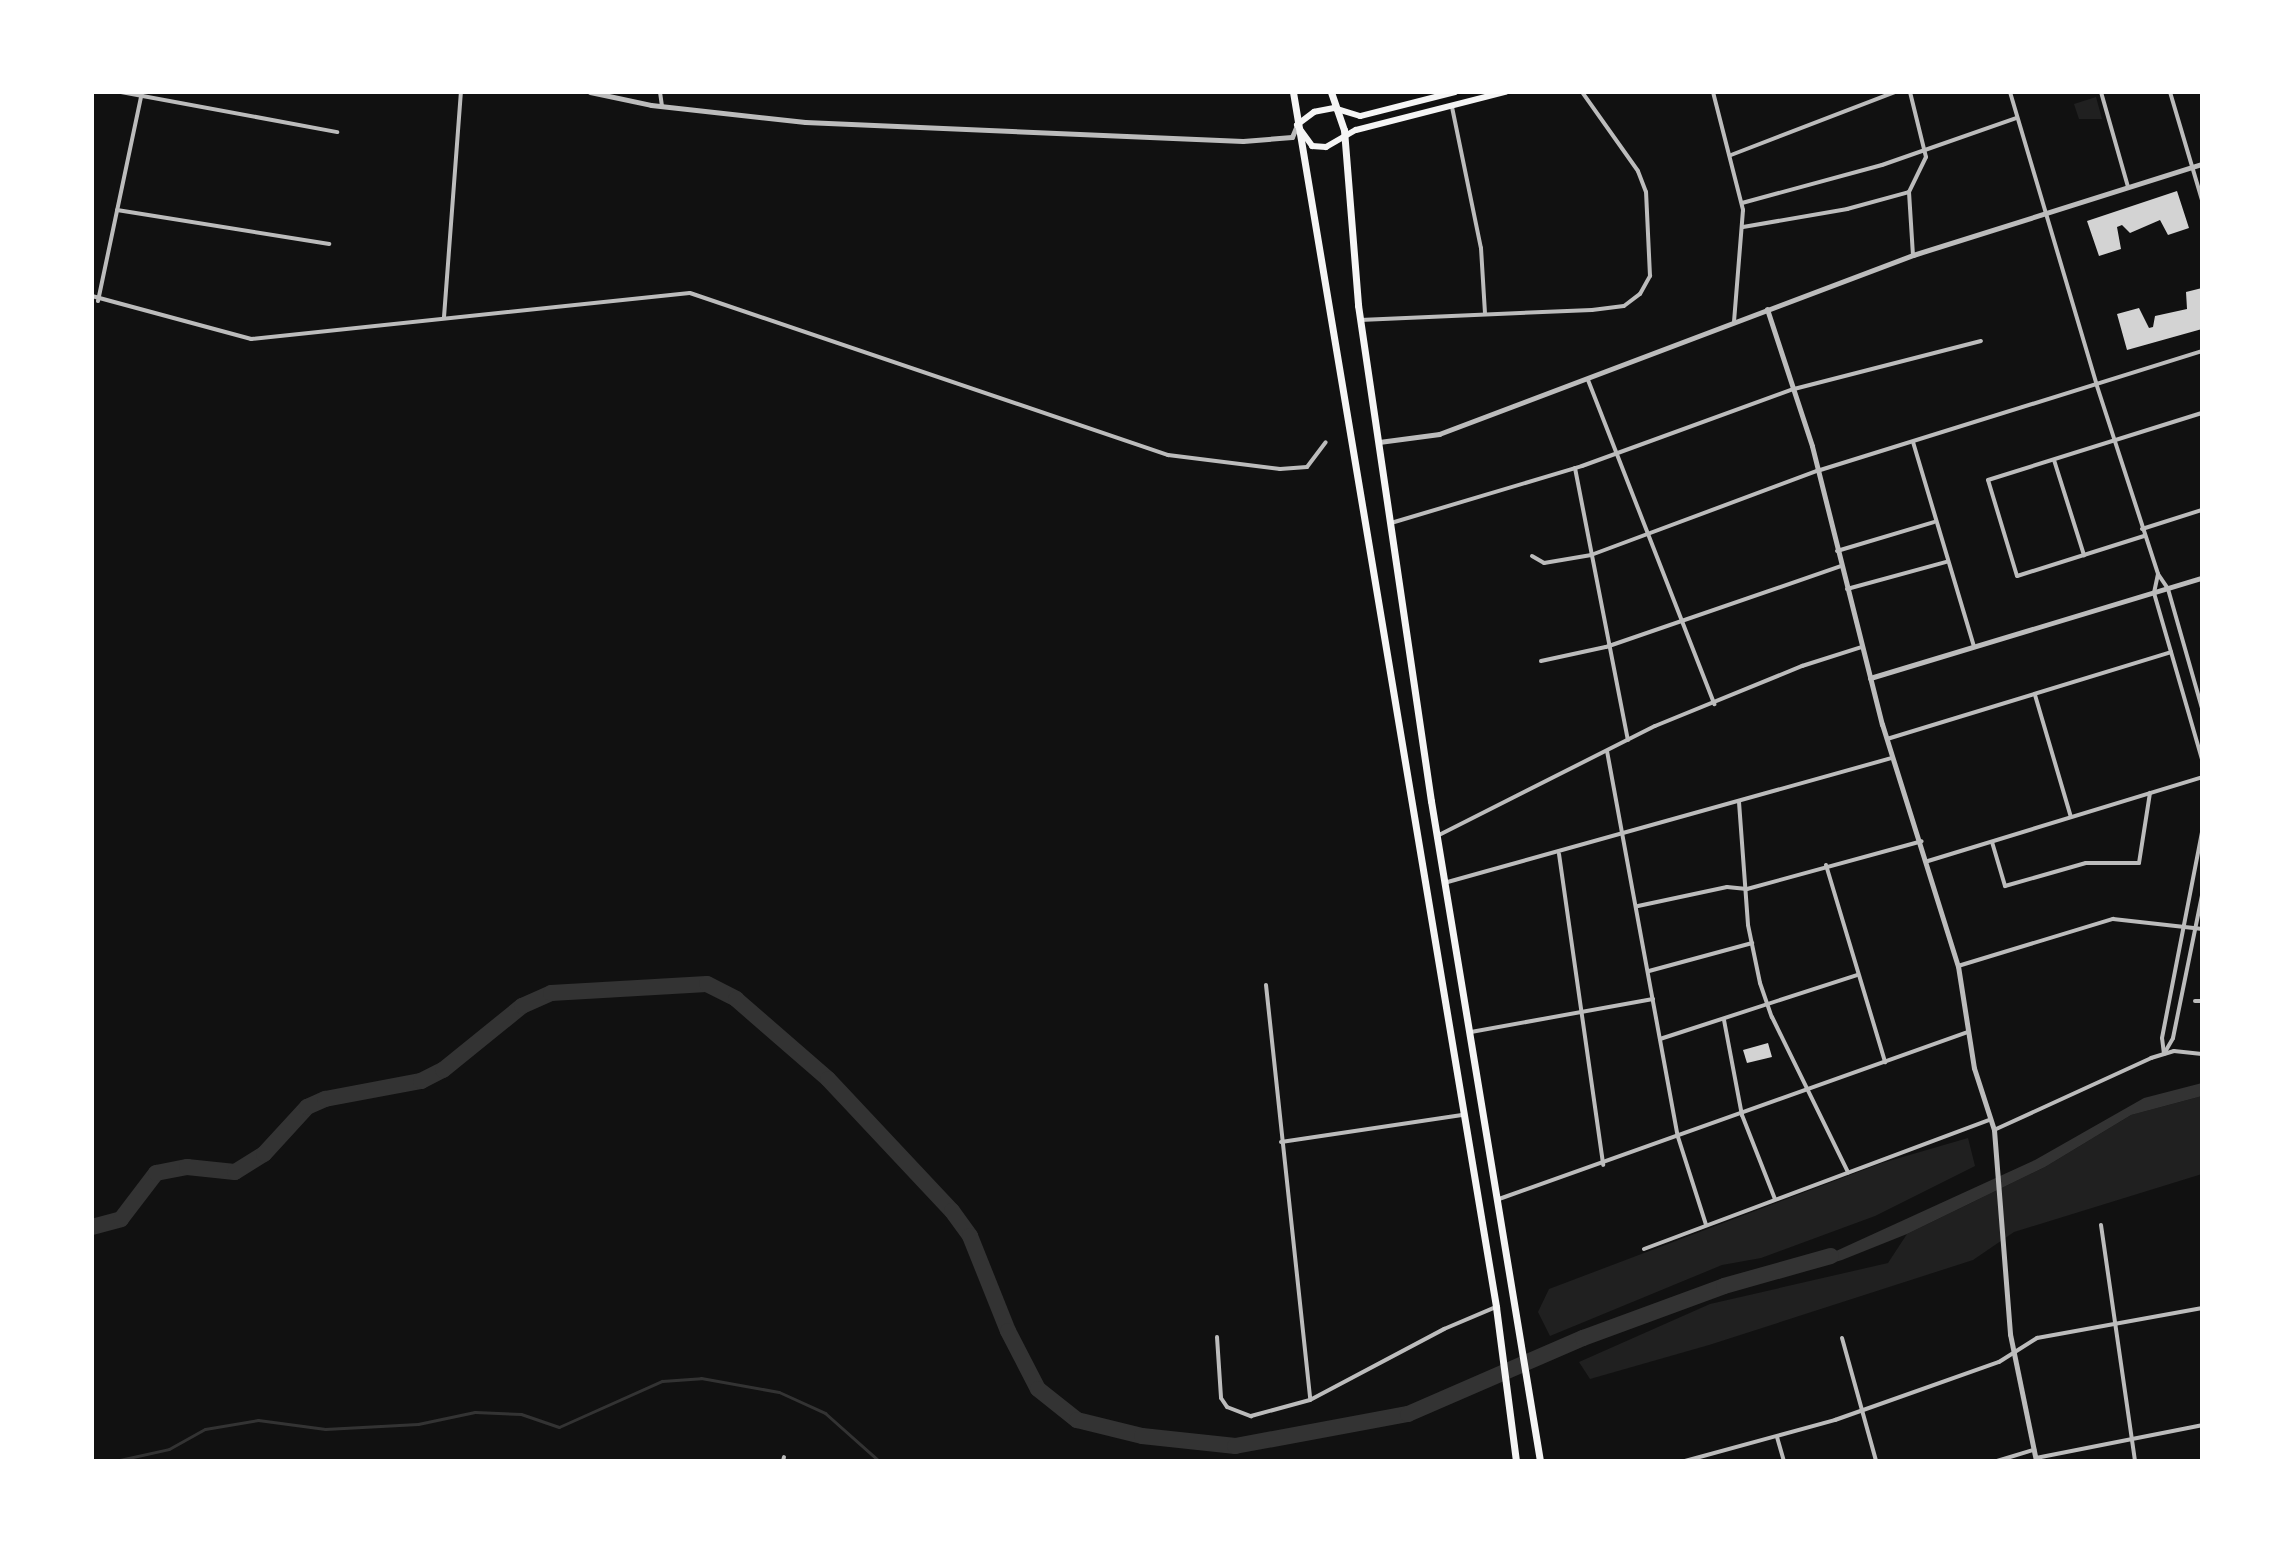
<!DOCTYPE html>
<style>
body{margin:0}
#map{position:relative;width:2294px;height:1553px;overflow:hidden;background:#111;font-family:Karla,sans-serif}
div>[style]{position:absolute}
.green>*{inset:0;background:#202020}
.water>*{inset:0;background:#333}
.stream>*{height:3px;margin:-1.5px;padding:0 1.5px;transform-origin:1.5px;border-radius:1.5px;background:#333}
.river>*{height:16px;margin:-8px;padding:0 8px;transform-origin:8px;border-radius:8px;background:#333}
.building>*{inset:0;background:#d3d3d3}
.minor>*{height:4px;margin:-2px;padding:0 2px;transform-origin:2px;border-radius:2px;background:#bcbcbc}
.tertiary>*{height:5px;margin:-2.5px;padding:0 2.5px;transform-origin:2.5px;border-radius:2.5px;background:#bcbcbc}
.secondary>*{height:6px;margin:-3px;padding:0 3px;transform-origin:3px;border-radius:3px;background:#f5f5f5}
.trunk>*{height:7px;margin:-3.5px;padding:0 3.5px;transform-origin:3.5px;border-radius:3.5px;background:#f5f5f5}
span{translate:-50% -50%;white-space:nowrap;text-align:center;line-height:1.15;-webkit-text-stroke:8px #fff;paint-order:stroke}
.frame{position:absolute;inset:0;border:94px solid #fff;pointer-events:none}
</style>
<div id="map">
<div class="green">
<div style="clip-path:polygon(2096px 97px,2102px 119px,2079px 119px,2074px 104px)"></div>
<div style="clip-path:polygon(2202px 1096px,2202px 1174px,2014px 1232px,1973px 1260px,1709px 1345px,1590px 1379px,1579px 1362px,1710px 1304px,1888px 1263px,1907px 1234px,2045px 1167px,2131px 1115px)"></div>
<div style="clip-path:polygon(1968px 1138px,1975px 1166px,1875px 1216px,1761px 1258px,1722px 1265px,1550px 1336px,1538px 1312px,1549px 1289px,1882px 1163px)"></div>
</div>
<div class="water">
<div style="clip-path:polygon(2202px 1083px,2202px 1096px,2131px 1115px,2045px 1167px,1907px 1234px,1842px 1260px,1818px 1267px,1812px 1262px,2035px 1160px,2144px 1098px)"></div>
</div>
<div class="stream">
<div style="left:115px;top:1461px;width:55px;rotate:-12.5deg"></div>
<div style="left:169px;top:1449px;width:41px;rotate:-29.1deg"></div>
<div style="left:205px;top:1429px;width:54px;rotate:-9.6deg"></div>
<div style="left:258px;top:1420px;width:68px;rotate:7.7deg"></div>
<div style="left:325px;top:1429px;width:93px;rotate:-3.1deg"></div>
<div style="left:418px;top:1424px;width:58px;rotate:-11.9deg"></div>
<div style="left:475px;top:1412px;width:46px;rotate:2.5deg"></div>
<div style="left:521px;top:1414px;width:40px;rotate:18.9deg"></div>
<div style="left:559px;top:1427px;width:113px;rotate:-24.1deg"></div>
<div style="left:662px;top:1381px;width:39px;rotate:-4deg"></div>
<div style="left:701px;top:1378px;width:79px;rotate:10.2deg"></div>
<div style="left:779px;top:1392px;width:51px;rotate:24.5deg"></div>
<div style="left:825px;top:1413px;width:72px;rotate:41.6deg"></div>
</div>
<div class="river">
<div style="left:92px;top:1227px;width:30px;rotate:-15deg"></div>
<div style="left:121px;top:1219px;width:58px;rotate:-52.7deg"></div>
<div style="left:156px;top:1173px;width:32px;rotate:-11deg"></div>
<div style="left:187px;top:1167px;width:48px;rotate:5.9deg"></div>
<div style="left:235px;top:1172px;width:34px;rotate:-32deg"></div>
<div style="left:264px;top:1154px;width:64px;rotate:-47.5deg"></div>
<div style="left:307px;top:1107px;width:20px;rotate:-24deg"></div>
<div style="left:325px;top:1099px;width:98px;rotate:-10.6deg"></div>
<div style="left:421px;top:1081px;width:25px;rotate:-27deg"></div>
<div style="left:443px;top:1070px;width:102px;rotate:-39deg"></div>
<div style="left:522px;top:1006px;width:32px;rotate:-24deg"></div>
<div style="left:551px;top:993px;width:156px;rotate:-3.3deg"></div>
<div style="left:707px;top:984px;width:33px;rotate:27deg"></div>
<div style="left:736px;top:999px;width:122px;rotate:41deg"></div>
<div style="left:828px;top:1079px;width:181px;rotate:46.8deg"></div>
<div style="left:952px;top:1211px;width:31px;rotate:54deg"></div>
<div style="left:970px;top:1236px;width:102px;rotate:68.2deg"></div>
<div style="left:1008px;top:1331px;width:65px;rotate:62.7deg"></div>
<div style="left:1038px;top:1389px;width:50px;rotate:38.5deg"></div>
<div style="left:1077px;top:1420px;width:67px;rotate:13.8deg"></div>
<div style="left:1142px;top:1436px;width:94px;rotate:6.1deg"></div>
<div style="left:1235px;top:1446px;width:176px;rotate:-10.5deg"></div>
<div style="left:1408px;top:1414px;width:191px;rotate:-23.5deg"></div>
<div style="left:1583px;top:1338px;width:150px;rotate:-20.2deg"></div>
<div style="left:1724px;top:1286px;width:111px;rotate:-15.7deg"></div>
</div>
<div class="building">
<div style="clip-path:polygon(2177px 191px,2189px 228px,2168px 235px,2160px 220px,2130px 233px,2122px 225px,2117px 227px,2121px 249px,2099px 256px,2087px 221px)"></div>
<div style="clip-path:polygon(2202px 288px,2202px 329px,2127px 350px,2117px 314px,2139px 308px,2149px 328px,2153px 327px,2155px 316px,2187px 309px,2186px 292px)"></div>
<div style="clip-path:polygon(1768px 1043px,1772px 1057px,1747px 1063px,1743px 1050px)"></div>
</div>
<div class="minor">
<div style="left:121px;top:92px;width:220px;rotate:10.5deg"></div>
<div style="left:660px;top:92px;width:15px;rotate:82deg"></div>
<div style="left:1713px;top:92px;width:122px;rotate:75.7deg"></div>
<div style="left:1743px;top:210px;width:112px;rotate:94.6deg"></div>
<div style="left:1910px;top:92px;width:67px;rotate:76.2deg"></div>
<div style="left:1926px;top:157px;width:39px;rotate:116deg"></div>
<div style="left:1909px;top:192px;width:63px;rotate:86.4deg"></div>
<div style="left:2010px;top:92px;width:303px;rotate:73.5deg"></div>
<div style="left:2096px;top:383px;width:201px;rotate:72deg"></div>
<div style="left:2158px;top:574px;width:18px;rotate:56deg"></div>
<div style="left:2168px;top:589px;width:124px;rotate:74.1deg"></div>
<div style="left:2101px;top:92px;width:99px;rotate:74.1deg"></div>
<div style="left:2170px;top:92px;width:113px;rotate:73.5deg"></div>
<div style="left:1452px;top:107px;width:144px;rotate:78.4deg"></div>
<div style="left:1481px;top:248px;width:65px;rotate:86.5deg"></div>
<div style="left:1731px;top:155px;width:176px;rotate:-21deg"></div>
<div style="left:1742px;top:203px;width:145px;rotate:-15.2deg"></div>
<div style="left:1882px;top:165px;width:142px;rotate:-19.3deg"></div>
<div style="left:117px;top:210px;width:215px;rotate:9.1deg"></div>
<div style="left:1743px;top:227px;width:106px;rotate:-9.8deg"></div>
<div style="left:1847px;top:209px;width:64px;rotate:-15.3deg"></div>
<div style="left:92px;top:296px;width:165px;rotate:15.1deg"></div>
<div style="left:251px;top:339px;width:441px;rotate:-6deg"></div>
<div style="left:690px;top:293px;width:505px;rotate:18.72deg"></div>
<div style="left:1168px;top:455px;width:113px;rotate:7.1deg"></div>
<div style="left:1280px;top:469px;width:27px;rotate:-4deg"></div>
<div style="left:1307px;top:467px;width:31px;rotate:-53deg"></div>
<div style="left:98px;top:301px;width:214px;rotate:-78.1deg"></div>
<div style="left:444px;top:317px;width:226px;rotate:-85.7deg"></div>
<div style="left:1360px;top:320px;width:232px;rotate:-2.5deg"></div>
<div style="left:1592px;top:310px;width:32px;rotate:-7deg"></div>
<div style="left:1624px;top:306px;width:20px;rotate:-37deg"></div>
<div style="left:1640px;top:294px;width:21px;rotate:-61deg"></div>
<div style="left:1650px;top:276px;width:84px;rotate:-92.7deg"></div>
<div style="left:1646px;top:192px;width:22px;rotate:-111deg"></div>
<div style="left:1638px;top:171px;width:97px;rotate:-125.3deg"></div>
<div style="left:1588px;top:380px;width:348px;rotate:68.7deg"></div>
<div style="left:1913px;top:442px;width:213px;rotate:73.4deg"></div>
<div style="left:2054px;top:460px;width:100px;rotate:72.5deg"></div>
<div style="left:1575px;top:468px;width:277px;rotate:79deg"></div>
<div style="left:1391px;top:523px;width:199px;rotate:-16.6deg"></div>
<div style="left:1582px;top:466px;width:226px;rotate:-20deg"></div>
<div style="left:1794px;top:389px;width:193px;rotate:-14.4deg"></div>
<div style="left:2142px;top:529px;width:63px;rotate:-17.6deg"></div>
<div style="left:2144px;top:536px;width:133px;rotate:162.5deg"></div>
<div style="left:2017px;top:576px;width:100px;rotate:-106.8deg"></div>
<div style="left:1988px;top:480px;width:224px;rotate:-17.4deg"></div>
<div style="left:1837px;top:551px;width:101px;rotate:-16.6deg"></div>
<div style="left:1532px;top:556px;width:14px;rotate:30deg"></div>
<div style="left:1544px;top:563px;width:48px;rotate:-9.7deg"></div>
<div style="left:1591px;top:555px;width:241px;rotate:-20.4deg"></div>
<div style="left:1817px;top:471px;width:403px;rotate:-17.3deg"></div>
<div style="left:2158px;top:574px;width:19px;rotate:102deg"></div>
<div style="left:2154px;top:593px;width:173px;rotate:73.9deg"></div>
<div style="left:1847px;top:589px;width:103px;rotate:-15.3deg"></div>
<div style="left:1541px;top:661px;width:66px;rotate:-12.2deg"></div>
<div style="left:1606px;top:647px;width:249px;rotate:-19deg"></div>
<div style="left:2035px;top:695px;width:127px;rotate:73.6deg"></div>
<div style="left:1887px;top:739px;width:297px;rotate:-17deg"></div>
<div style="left:1607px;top:751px;width:392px;rotate:79.6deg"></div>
<div style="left:1678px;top:1137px;width:92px;rotate:72.3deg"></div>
<div style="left:1739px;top:802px;width:123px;rotate:85.8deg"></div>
<div style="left:1748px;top:925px;width:59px;rotate:78.3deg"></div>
<div style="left:1760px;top:983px;width:36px;rotate:71deg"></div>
<div style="left:1772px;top:1017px;width:173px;rotate:63.9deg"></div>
<div style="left:1437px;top:836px;width:244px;rotate:-26.8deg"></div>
<div style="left:1655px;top:726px;width:159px;rotate:-22.2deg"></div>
<div style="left:1802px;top:666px;width:63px;rotate:-17.6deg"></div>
<div style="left:1992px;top:842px;width:46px;rotate:73.5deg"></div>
<div style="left:2005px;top:886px;width:84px;rotate:-15.9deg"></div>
<div style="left:2086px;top:863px;width:53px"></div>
<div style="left:2139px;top:863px;width:71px;rotate:-81.1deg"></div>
<div style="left:1559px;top:854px;width:314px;rotate:81.9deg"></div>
<div style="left:1928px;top:861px;width:287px;rotate:-17deg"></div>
<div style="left:1826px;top:865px;width:206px;rotate:73.3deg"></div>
<div style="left:1444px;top:883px;width:466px;rotate:-15.6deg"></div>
<div style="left:1638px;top:906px;width:91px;rotate:-12.1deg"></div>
<div style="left:1727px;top:887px;width:20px;rotate:6deg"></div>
<div style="left:1747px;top:889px;width:181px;rotate:-15.3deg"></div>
<div style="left:1958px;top:966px;width:162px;rotate:-16.9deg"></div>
<div style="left:2113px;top:919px;width:90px;rotate:6.4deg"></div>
<div style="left:1649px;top:971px;width:107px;rotate:-15.2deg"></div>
<div style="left:1266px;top:985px;width:417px;rotate:83.9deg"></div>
<div style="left:2195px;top:1001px;width:7px"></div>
<div style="left:1724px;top:1020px;width:97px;rotate:79.3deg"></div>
<div style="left:1742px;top:1115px;width:90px;rotate:68.6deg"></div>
<div style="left:1471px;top:1032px;width:185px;rotate:-10.3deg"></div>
<div style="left:1660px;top:1039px;width:207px;rotate:-18deg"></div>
<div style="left:2165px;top:1052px;width:16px;rotate:-60deg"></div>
<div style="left:2173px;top:1038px;width:146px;rotate:-78.5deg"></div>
<div style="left:2164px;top:1054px;width:16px;rotate:-97deg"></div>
<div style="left:2162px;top:1038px;width:210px;rotate:-79deg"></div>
<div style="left:1994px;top:1130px;width:173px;rotate:-24.6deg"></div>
<div style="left:2151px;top:1058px;width:24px;rotate:-17deg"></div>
<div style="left:2174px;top:1051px;width:28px;rotate:6deg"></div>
<div style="left:1281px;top:1142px;width:183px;rotate:-8.5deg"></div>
<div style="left:1499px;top:1199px;width:498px;rotate:-19.6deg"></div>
<div style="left:2101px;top:1225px;width:238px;rotate:81.8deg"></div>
<div style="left:1644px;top:1249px;width:368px;rotate:-20.5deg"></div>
<div style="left:1217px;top:1337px;width:61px;rotate:86.2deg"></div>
<div style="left:1221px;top:1398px;width:11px;rotate:56deg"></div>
<div style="left:1227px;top:1407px;width:26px;rotate:21deg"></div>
<div style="left:1251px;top:1416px;width:61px;rotate:-15.2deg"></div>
<div style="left:1310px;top:1400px;width:152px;rotate:-27.9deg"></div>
<div style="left:1444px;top:1329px;width:56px;rotate:-22.9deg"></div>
<div style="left:1842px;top:1338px;width:128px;rotate:74.5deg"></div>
<div style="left:1777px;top:1437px;width:25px;rotate:74deg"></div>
<div style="left:2036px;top:1458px;width:169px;rotate:-11.2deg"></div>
<div style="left:783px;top:1461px;width:4px;rotate:-76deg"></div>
<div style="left:1685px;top:1461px;width:156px;rotate:-15.3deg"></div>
<div style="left:1835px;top:1420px;width:174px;rotate:-19.5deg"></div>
<div style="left:1999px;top:1362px;width:45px;rotate:-32.3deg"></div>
<div style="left:2037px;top:1338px;width:168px;rotate:-10.3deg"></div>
<div style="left:1997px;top:1461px;width:39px;rotate:-17deg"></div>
</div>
<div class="tertiary">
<div style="left:590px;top:92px;width:62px;rotate:12deg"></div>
<div style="left:651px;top:105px;width:155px;rotate:6.3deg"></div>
<div style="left:805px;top:122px;width:438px;rotate:2.5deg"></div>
<div style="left:1243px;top:141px;width:49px;rotate:-4.7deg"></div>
<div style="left:1292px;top:137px;width:13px;rotate:-67deg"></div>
<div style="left:1767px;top:309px;width:144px;rotate:71.8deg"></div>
<div style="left:1812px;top:446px;width:287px;rotate:75.9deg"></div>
<div style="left:1882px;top:724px;width:254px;rotate:72.6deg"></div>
<div style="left:1958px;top:966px;width:103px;rotate:81.1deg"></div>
<div style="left:1974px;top:1068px;width:65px;rotate:72.1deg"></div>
<div style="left:1994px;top:1130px;width:205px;rotate:85.5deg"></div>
<div style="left:2010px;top:1334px;width:130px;rotate:78.4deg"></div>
<div style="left:1379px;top:442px;width:61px;rotate:-7.6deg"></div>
<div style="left:1439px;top:434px;width:507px;rotate:-20.69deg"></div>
<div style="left:1913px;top:255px;width:303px;rotate:-17.5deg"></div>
<div style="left:1870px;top:678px;width:347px;rotate:-16.8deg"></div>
</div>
<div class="secondary">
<div style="left:1455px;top:92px;width:98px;rotate:165.8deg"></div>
<div style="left:1360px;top:116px;width:27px;rotate:-163deg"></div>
<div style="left:1334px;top:108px;width:20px;rotate:169deg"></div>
<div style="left:1314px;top:112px;width:21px;rotate:143deg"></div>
<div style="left:1297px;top:125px;width:26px;rotate:54deg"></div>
<div style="left:1312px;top:146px;width:14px;rotate:4deg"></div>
<div style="left:1326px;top:147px;width:34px;rotate:-30deg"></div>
<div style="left:1356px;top:130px;width:154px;rotate:-14.3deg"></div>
</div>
<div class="trunk">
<div style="left:1293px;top:92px;width:1232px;rotate:80.51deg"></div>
<div style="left:1496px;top:1307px;width:155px;rotate:82.6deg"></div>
<div style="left:1331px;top:92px;width:40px;rotate:71.1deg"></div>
<div style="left:1344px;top:130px;width:176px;rotate:85.4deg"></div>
<div style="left:1358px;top:305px;width:501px;rotate:81.63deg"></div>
<div style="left:1431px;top:801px;width:669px;rotate:80.62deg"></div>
</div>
<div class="frame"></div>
</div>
